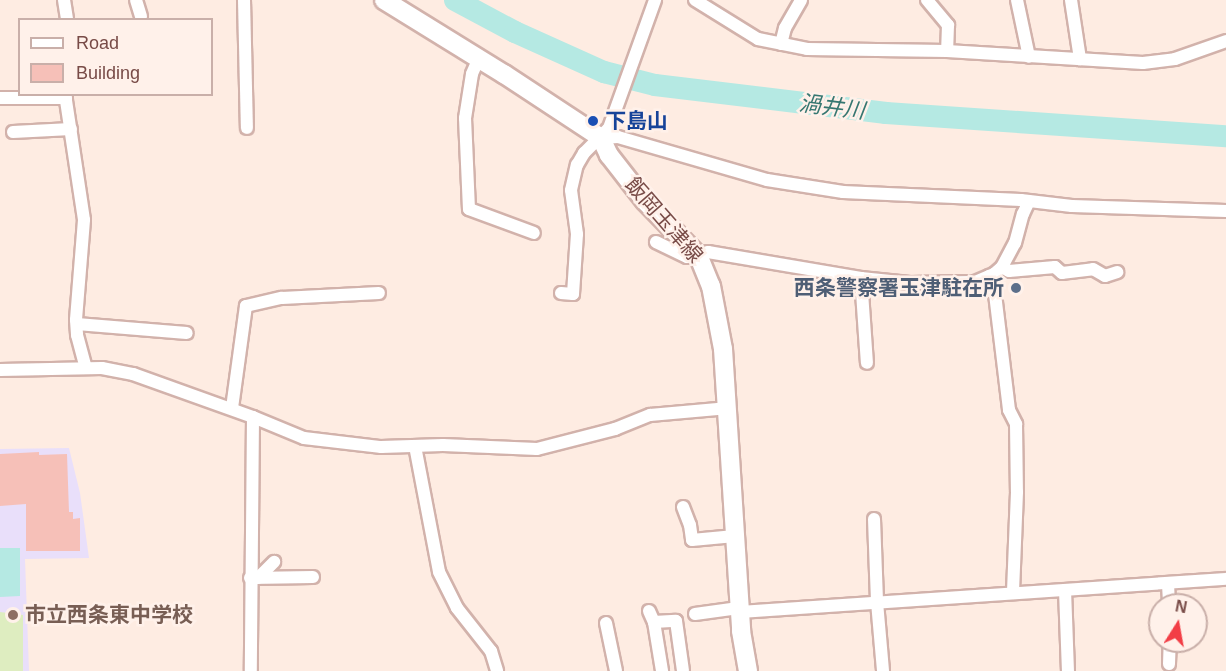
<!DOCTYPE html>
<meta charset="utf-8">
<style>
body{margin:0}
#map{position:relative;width:1226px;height:671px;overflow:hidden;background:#feece2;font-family:Helvetica,"Noto Sans JP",sans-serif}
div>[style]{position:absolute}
.education>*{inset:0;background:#e9dffa}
.green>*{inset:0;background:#deedc0}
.water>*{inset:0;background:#b5e9e3}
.river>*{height:22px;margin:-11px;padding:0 11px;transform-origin:11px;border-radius:11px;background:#b5e9e3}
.building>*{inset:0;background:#f6c0b8}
.roads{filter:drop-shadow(2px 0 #d2b2ab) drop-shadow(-2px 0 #d2b2ab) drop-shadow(0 2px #d2b2ab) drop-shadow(0 -2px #d2b2ab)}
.minor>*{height:12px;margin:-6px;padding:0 6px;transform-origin:6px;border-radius:6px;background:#fff}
.secondary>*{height:18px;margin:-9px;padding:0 9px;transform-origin:9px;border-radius:9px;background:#fff}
.dots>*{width:16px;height:16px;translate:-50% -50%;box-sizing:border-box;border:3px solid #fff1ea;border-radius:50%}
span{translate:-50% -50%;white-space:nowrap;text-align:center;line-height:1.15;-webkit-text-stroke:5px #fff1ea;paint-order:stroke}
.transit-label{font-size:21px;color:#164399;font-weight:700}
.left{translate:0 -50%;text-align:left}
.street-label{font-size:21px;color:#784b47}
.service-label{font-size:21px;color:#4e5e75;font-weight:700}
.right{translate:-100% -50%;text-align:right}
.education-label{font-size:21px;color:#785e54;font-weight:700}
.water-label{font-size:22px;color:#367771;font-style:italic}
.legend{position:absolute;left:18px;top:18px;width:195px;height:78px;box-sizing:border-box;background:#fff1ea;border:2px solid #c9afa9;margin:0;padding:8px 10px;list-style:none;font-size:18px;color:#784b47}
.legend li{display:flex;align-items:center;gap:12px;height:30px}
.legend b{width:30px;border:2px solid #c9afa9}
.north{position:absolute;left:1148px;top:593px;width:60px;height:60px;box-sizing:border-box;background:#fff1ea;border:2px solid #c9afa9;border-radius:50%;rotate:11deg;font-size:16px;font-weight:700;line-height:24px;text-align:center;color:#784b47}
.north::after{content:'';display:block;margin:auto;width:21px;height:27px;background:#f23e46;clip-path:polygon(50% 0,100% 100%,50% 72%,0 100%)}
</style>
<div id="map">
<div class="education">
<div style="clip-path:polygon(69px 448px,80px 493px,89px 558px,25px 559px,29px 671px,0 671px,0 449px)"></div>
</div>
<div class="green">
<div style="clip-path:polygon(0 612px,23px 615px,23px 671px,0 671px)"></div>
</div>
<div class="water">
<div style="clip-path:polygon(0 548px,20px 548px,20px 596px,0 597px)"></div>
</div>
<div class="river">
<div style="left:455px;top:0;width:68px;rotate:28.1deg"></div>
<div style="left:515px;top:32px;width:98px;rotate:24.2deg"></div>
<div style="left:604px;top:72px;width:53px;rotate:14.3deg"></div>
<div style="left:655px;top:85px;width:233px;rotate:6.9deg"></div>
<div style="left:886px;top:113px;width:341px;rotate:3.9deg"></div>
</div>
<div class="building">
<div style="clip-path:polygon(39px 452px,39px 455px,67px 454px,69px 512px,73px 512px,73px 519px,80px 518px,80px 551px,26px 551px,26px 504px,0 506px,0 454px)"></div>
</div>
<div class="roads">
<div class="minor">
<div style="left:64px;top:0;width:20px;rotate:81deg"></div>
<div style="left:136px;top:0;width:17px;rotate:73deg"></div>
<div style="left:244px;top:0;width:128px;rotate:88.7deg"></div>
<div style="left:695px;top:0;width:74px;rotate:31.8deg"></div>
<div style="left:758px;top:39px;width:50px;rotate:11.5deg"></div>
<div style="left:807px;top:49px;width:140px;rotate:0.8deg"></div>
<div style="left:947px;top:51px;width:196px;rotate:3.5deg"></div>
<div style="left:1143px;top:63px;width:32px;rotate:-7deg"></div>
<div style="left:1175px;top:59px;width:54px;rotate:-19.4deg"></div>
<div style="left:927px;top:0;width:33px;rotate:50deg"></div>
<div style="left:948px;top:25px;width:26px;rotate:92deg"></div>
<div style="left:1017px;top:0;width:58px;rotate:78.1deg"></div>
<div style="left:1071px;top:0;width:60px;rotate:81.3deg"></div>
<div style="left:781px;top:44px;width:16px;rotate:-76deg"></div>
<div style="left:785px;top:28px;width:32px;rotate:-60deg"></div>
<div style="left:479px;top:58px;width:17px;rotate:114deg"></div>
<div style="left:472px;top:74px;width:45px;rotate:99deg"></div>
<div style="left:465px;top:118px;width:91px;rotate:87.5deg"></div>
<div style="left:469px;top:209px;width:69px;rotate:20.3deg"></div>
<div style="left:65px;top:94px;width:127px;rotate:81.4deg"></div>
<div style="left:84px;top:220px;width:100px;rotate:94.6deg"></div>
<div style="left:76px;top:320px;width:15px;rotate:86deg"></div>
<div style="left:77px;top:335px;width:34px;rotate:75deg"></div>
<div style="left:0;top:98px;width:66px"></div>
<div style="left:13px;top:132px;width:58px;rotate:-3deg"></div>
<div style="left:601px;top:138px;width:17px;rotate:-3deg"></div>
<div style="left:618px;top:137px;width:155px;rotate:16.1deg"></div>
<div style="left:767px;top:180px;width:77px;rotate:9deg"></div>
<div style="left:843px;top:192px;width:178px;rotate:2.6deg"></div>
<div style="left:1021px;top:200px;width:51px;rotate:6.7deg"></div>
<div style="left:1072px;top:206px;width:154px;rotate:1.9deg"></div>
<div style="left:656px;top:242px;width:34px;rotate:26deg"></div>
<div style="left:687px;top:257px;width:22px;rotate:-13deg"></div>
<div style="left:708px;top:252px;width:155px;rotate:9.6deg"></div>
<div style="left:861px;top:278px;width:49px;rotate:5.8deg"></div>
<div style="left:910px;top:283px;width:65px;rotate:-0.9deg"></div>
<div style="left:975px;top:282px;width:21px;rotate:-23deg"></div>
<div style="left:994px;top:274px;width:11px;rotate:-41deg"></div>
<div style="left:1002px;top:267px;width:27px;rotate:-62deg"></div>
<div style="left:1015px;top:243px;width:30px;rotate:-75deg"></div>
<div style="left:1023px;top:214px;width:14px;rotate:-65deg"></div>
<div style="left:1002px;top:267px;width:8px;rotate:30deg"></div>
<div style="left:1009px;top:271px;width:46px;rotate:-5deg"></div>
<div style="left:1055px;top:267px;width:9px;rotate:41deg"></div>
<div style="left:1062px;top:273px;width:31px;rotate:-7deg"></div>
<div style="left:1093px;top:269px;width:14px;rotate:30deg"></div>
<div style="left:1105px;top:276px;width:13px;rotate:-18deg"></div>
<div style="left:989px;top:276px;width:19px;rotate:72deg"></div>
<div style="left:995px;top:294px;width:117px;rotate:83.1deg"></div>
<div style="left:1009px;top:410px;width:16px;rotate:63deg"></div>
<div style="left:1016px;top:424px;width:68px;rotate:89.2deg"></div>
<div style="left:1017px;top:492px;width:100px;rotate:92.3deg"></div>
<div style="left:861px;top:278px;width:85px;rotate:86deg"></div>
<div style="left:561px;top:293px;width:12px;rotate:5deg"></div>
<div style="left:573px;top:294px;width:60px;rotate:-86.2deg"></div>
<div style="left:577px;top:234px;width:44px;rotate:-97.8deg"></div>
<div style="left:571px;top:190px;width:26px;rotate:-77deg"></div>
<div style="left:577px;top:165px;width:14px;rotate:-60deg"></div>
<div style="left:584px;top:153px;width:35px;rotate:-45deg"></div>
<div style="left:609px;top:128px;width:136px;rotate:-70.2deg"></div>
<div style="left:77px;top:324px;width:110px;rotate:4.7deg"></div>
<div style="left:0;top:370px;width:102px;rotate:-1.1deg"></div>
<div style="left:102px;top:368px;width:32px;rotate:11deg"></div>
<div style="left:133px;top:374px;width:127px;rotate:19.7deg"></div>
<div style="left:253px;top:417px;width:254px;rotate:90.5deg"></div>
<div style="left:232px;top:408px;width:103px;rotate:-82.2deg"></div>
<div style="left:246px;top:306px;width:37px;rotate:-13deg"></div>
<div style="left:282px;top:298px;width:97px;rotate:-3deg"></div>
<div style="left:253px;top:417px;width:55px;rotate:22.4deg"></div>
<div style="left:304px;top:438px;width:78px;rotate:6.7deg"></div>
<div style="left:381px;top:447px;width:62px;rotate:-1.8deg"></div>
<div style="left:443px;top:445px;width:94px;rotate:2.4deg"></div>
<div style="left:537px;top:449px;width:81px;rotate:-14.4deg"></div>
<div style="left:615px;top:429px;width:38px;rotate:-22deg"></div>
<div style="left:650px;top:415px;width:79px;rotate:-5.1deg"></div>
<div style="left:415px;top:446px;width:128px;rotate:79.2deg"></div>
<div style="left:439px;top:572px;width:40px;rotate:63.4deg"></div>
<div style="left:457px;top:608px;width:55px;rotate:51.7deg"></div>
<div style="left:491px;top:651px;width:21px;rotate:73deg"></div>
<div style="left:683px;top:507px;width:19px;rotate:69deg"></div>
<div style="left:690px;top:525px;width:15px;rotate:82deg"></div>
<div style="left:692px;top:540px;width:43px;rotate:-5.3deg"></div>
<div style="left:874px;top:519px;width:83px;rotate:87.9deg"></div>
<div style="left:877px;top:602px;width:69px;rotate:85deg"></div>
<div style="left:250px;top:578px;width:63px;rotate:-0.9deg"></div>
<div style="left:258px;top:578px;width:23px;rotate:-45deg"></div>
<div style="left:1168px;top:584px;width:21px;rotate:87deg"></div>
<div style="left:1065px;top:590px;width:81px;rotate:87.9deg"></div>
<div style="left:649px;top:611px;width:12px;rotate:66deg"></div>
<div style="left:654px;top:622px;width:50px;rotate:80.7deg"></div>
<div style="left:740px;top:612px;width:487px;rotate:-3.9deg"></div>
<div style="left:695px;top:614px;width:44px;rotate:-7.8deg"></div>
<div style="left:654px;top:622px;width:22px;rotate:-3deg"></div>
<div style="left:676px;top:621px;width:50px;rotate:82deg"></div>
<div style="left:606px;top:623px;width:49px;rotate:78.2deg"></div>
<div style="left:1169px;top:664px;width:23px;rotate:-88deg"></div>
</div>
<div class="secondary">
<div style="left:384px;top:0;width:141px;rotate:31.7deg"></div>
<div style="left:504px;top:74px;width:116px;rotate:33.4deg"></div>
<div style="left:601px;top:138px;width:19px;rotate:65deg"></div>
<div style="left:609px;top:155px;width:58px;rotate:52deg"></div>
<div style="left:645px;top:201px;width:78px;rotate:46deg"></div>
<div style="left:699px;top:257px;width:31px;rotate:68deg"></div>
<div style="left:711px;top:286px;width:64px;rotate:79.2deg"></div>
<div style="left:723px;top:349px;width:283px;rotate:86.3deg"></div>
<div style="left:741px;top:631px;width:41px;rotate:80.1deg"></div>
</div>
</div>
<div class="dots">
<div style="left:593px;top:121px;background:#1a4fb4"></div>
<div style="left:1016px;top:288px;background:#5c6f8a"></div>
<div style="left:13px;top:615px;background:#8d6e63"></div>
</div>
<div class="transit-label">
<span class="left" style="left:605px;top:121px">下島山</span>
</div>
<div class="street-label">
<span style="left:664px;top:220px;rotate:49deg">飯岡玉津線</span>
</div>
<div class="service-label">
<span class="right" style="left:1004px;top:288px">西条警察署玉津駐在所</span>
</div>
<div class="education-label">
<span class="left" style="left:25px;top:615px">市立西条東中学校</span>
</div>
<div class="water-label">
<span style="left:832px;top:107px;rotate:7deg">渦井川</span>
</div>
<ul class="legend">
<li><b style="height:8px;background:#fff"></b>Road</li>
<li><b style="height:16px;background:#f6c0b8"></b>Building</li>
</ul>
<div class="north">N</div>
</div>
